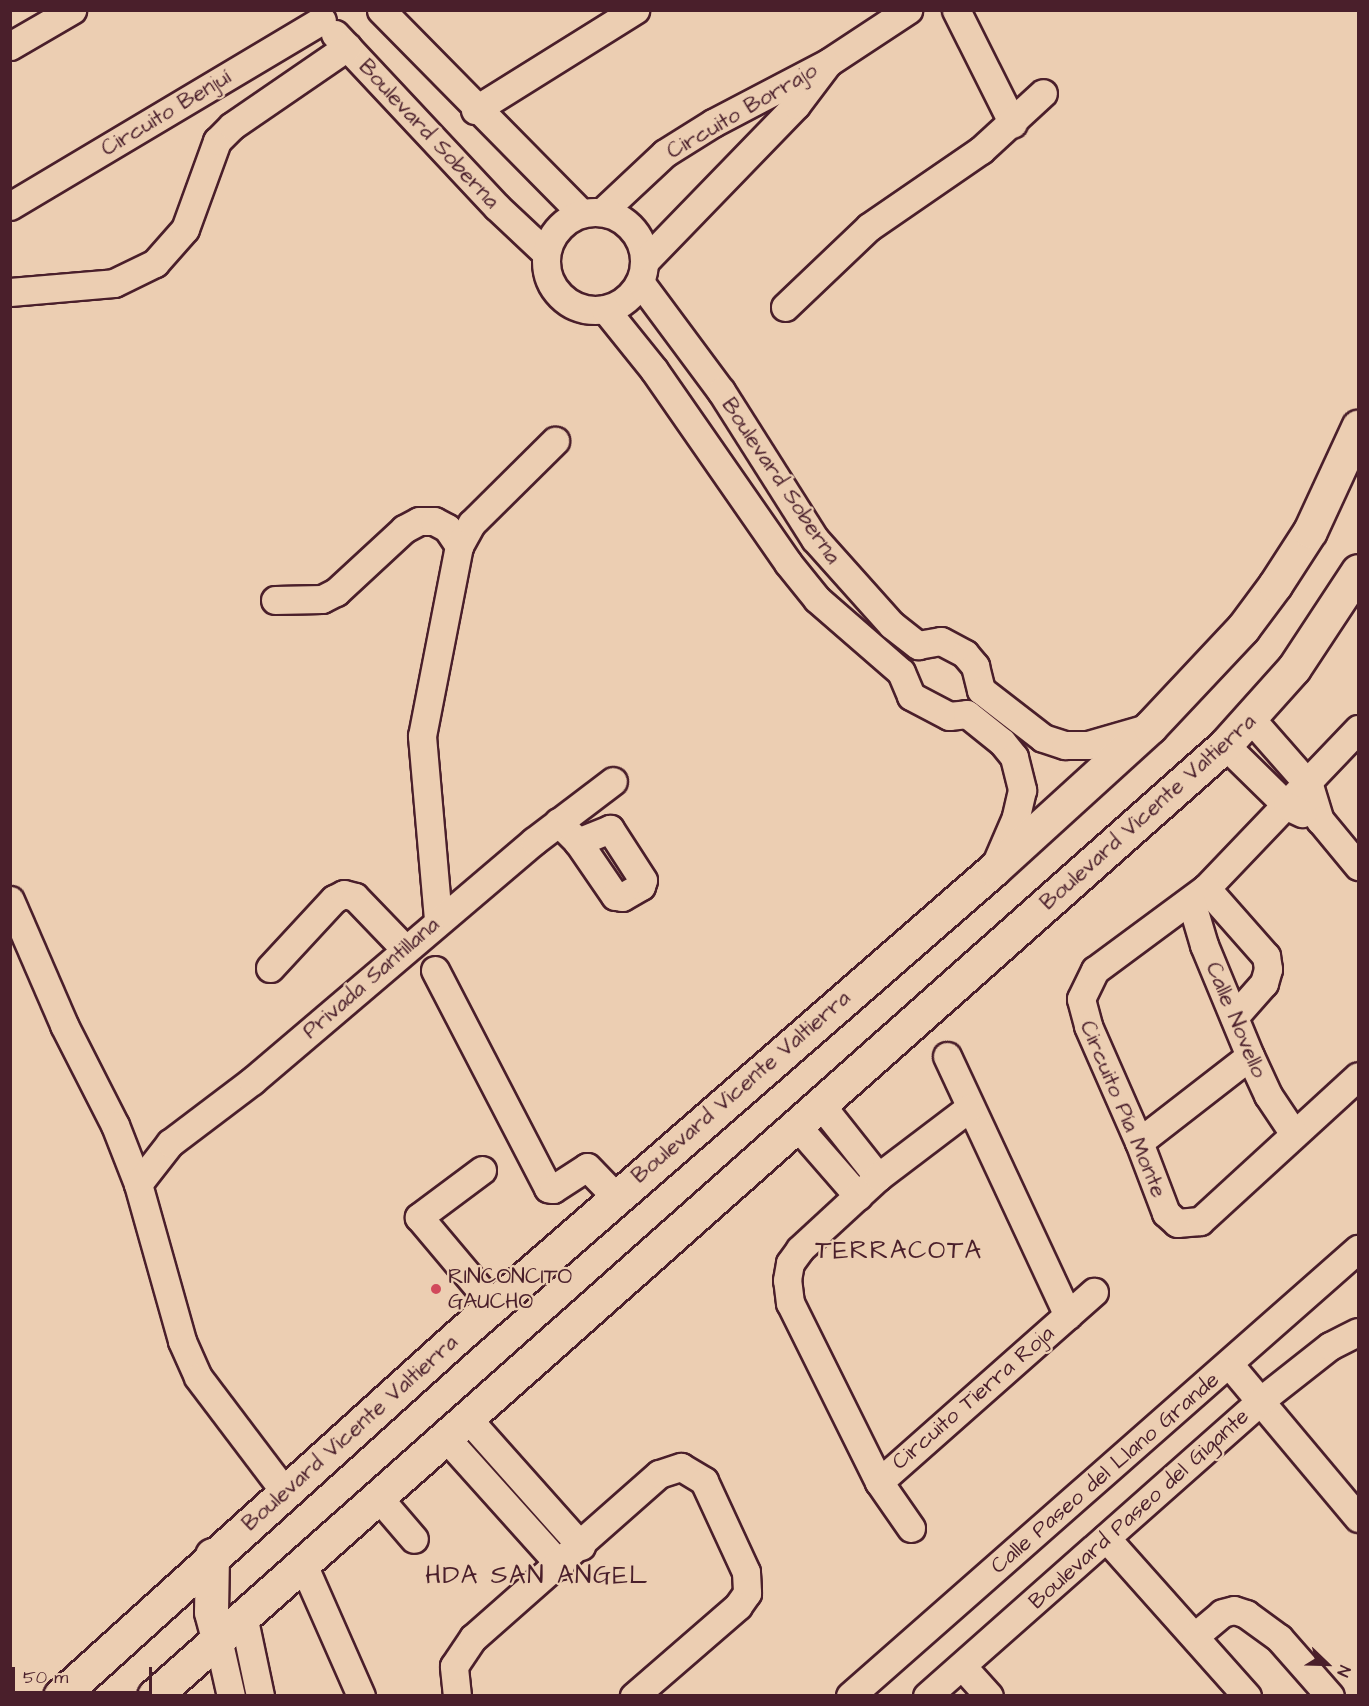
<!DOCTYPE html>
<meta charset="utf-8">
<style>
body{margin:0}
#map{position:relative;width:1369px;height:1706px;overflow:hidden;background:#ecceb2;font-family:"Architects Daughter",sans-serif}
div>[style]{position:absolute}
.roads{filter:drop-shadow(2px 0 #4a1f2b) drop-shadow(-2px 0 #4a1f2b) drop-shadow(0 2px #4a1f2b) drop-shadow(0 -2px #4a1f2b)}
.minor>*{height:27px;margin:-13.5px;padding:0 13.5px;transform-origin:13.5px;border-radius:13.5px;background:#ecceb2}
.minor>.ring{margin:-13.5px;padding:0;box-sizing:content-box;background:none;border:27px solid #ecceb2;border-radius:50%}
.major>*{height:33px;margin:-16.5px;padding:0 16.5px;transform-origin:16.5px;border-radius:16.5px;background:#ecceb2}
.dots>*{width:16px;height:16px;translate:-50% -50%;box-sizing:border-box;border:3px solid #ecceb2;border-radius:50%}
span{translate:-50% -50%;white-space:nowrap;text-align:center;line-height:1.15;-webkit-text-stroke:4.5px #ecceb2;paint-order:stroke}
.street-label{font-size:22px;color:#4a1f2b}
.poi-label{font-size:22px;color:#4a1f2b}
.left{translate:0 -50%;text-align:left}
.quarter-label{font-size:26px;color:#4a1f2b;letter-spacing:1.5px}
.frame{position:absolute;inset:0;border:12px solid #4a1f2b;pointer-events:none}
.north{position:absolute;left:1297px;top:1634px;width:60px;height:60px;-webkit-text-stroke:4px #ecceb2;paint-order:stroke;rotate:113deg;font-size:16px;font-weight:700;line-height:24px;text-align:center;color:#4a1f2b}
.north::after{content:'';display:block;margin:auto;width:21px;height:27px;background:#4a1f2b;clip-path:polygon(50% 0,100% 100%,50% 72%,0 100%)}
.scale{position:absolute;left:12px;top:1667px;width:140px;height:27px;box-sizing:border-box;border:3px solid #4a1f2b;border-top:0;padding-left:8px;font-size:18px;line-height:21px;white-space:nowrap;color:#4a1f2b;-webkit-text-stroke:4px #ecceb2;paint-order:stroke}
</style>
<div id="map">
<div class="roads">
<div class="minor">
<div style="left:381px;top:10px;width:285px;rotate:45.4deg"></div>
<div style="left:956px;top:10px;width:127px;rotate:63.4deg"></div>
<div style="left:335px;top:34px;width:237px;rotate:46.9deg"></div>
<div style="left:497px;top:207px;width:67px;rotate:43.2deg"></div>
<div style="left:10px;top:46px;width:72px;rotate:-30.1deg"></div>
<div style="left:475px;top:110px;width:189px;rotate:-32deg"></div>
<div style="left:10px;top:206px;width:363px;rotate:-30.8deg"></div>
<div style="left:603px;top:211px;width:85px;rotate:-43.1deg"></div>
<div style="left:665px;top:153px;width:57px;rotate:-32deg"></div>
<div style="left:713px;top:123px;width:131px;rotate:-27.7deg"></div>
<div style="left:829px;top:62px;width:95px;rotate:-33.4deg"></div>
<div class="ring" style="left:546px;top:212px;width:71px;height:71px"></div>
<div style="left:645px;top:261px;width:217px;rotate:-45.9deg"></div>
<div style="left:796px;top:105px;width:51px;rotate:-52.9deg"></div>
<div style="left:640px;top:282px;width:136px;rotate:53.4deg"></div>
<div style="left:721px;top:391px;width:175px;rotate:57.6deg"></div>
<div style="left:815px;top:539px;width:115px;rotate:48.2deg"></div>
<div style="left:892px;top:625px;width:33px;rotate:38deg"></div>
<div style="left:918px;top:645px;width:23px;rotate:-10deg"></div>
<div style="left:941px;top:641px;width:27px;rotate:28deg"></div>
<div style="left:965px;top:654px;width:16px;rotate:50deg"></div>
<div style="left:975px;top:666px;width:25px;rotate:76deg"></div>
<div style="left:981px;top:690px;width:78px;rotate:37.7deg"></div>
<div style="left:1043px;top:738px;width:23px;rotate:18deg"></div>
<div style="left:1065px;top:745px;width:23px"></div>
<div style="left:1088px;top:745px;width:65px;rotate:-16.2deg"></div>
<div style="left:10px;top:292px;width:104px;rotate:-4.9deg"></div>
<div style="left:114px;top:283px;width:46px;rotate:-26deg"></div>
<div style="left:155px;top:263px;width:45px;rotate:-48.6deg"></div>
<div style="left:185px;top:229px;width:94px;rotate:-70deg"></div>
<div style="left:217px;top:141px;width:21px;rotate:-45deg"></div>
<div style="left:232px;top:126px;width:140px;rotate:-34.5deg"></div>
<div style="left:785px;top:307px;width:116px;rotate:-43.6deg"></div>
<div style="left:869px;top:227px;width:136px;rotate:-34.5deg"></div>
<div style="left:981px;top:150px;width:84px;rotate:-42.6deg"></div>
<div style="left:605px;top:309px;width:78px;rotate:51.2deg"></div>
<div style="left:654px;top:370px;width:235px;rotate:55.2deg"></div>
<div style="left:788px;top:563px;width:46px;rotate:51.1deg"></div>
<div style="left:817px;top:599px;width:111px;rotate:41deg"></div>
<div style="left:901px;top:672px;width:26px;rotate:67deg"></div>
<div style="left:911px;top:696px;width:43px;rotate:27.8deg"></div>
<div style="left:949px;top:716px;width:18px;rotate:-6deg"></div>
<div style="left:967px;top:714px;width:45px;rotate:38.7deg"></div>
<div style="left:1002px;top:742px;width:19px;rotate:51deg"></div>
<div style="left:1014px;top:757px;width:34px;rotate:76deg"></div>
<div style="left:1022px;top:790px;width:28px;rotate:103deg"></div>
<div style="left:1016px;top:817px;width:56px;rotate:113.3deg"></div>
<div style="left:275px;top:600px;width:47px;rotate:-1.2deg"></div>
<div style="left:322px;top:599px;width:16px;rotate:-27deg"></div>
<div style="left:336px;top:592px;width:93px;rotate:-42.8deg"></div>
<div style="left:404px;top:529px;width:17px;rotate:-28deg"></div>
<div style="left:419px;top:521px;width:15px"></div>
<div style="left:434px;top:521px;width:15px;rotate:28deg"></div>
<div style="left:447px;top:528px;width:22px;rotate:56deg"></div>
<div style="left:1251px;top:719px;width:88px;rotate:48.7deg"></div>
<div style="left:1309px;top:785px;width:37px;rotate:73deg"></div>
<div style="left:1320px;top:820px;width:60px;rotate:50.4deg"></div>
<div style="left:1358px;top:729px;width:220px;rotate:133.7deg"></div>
<div style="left:1206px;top:888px;width:138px;rotate:143.5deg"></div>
<div style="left:1095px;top:970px;width:32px;rotate:116deg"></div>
<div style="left:1081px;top:999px;width:28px;rotate:75deg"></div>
<div style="left:1088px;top:1026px;width:127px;rotate:66.3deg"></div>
<div style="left:1139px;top:1142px;width:76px;rotate:69.2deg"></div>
<div style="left:1166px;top:1213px;width:15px;rotate:42deg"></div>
<div style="left:1177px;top:1223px;width:23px;rotate:-5deg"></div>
<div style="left:1200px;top:1221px;width:214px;rotate:-42.5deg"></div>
<div style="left:1225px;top:745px;width:87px;rotate:44.5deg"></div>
<div style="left:1287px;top:806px;width:17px;rotate:25deg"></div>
<div style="left:558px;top:822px;width:28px;rotate:45deg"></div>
<div style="left:578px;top:842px;width:65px;rotate:55.6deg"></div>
<div style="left:615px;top:896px;width:7px;rotate:8deg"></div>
<div style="left:622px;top:897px;width:22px;rotate:-30deg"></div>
<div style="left:641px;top:886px;width:6px;rotate:-72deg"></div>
<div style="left:643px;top:880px;width:61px;rotate:-122.9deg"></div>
<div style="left:610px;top:829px;width:35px;rotate:158deg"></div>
<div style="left:1206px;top:888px;width:91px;rotate:48.6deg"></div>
<div style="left:1266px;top:956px;width:13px;rotate:81deg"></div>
<div style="left:1268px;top:969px;width:15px;rotate:106deg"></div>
<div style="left:1264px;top:983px;width:45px;rotate:131.4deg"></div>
<div style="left:10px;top:900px;width:136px;rotate:66.6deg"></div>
<div style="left:64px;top:1025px;width:112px;rotate:63deg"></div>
<div style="left:115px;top:1125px;width:63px;rotate:68.7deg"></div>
<div style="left:138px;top:1184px;width:163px;rotate:74.3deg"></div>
<div style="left:182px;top:1341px;width:39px;rotate:66deg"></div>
<div style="left:198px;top:1377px;width:144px;rotate:52.9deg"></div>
<div style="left:1191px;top:901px;width:46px;rotate:73.5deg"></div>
<div style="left:1204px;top:945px;width:120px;rotate:67.5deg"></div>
<div style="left:1250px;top:1056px;width:43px;rotate:65.2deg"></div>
<div style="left:1268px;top:1095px;width:47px;rotate:56.3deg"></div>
<div style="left:438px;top:919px;width:184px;rotate:-95deg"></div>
<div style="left:422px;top:736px;width:194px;rotate:-79deg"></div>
<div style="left:459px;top:546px;width:26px;rotate:-61deg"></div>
<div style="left:472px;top:523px;width:117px;rotate:-44.7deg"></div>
<div style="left:270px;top:968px;width:94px;rotate:-47.2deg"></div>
<div style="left:334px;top:899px;width:11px;rotate:-27deg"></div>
<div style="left:344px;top:894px;width:11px;rotate:15deg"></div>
<div style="left:355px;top:897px;width:72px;rotate:46.1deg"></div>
<div style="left:435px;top:970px;width:246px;rotate:62.6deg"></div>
<div style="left:548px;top:1188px;width:5px;rotate:11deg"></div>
<div style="left:553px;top:1189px;width:40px;rotate:-32.9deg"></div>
<div style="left:587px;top:1167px;width:42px;rotate:46deg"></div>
<div style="left:947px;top:1056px;width:286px;rotate:65deg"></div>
<div style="left:821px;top:1105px;width:92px;rotate:51.6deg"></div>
<div style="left:797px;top:1126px;width:93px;rotate:48.9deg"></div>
<div style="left:1139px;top:1142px;width:140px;rotate:-37.8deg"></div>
<div style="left:482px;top:1170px;width:79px;rotate:143.3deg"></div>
<div style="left:419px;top:1217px;width:115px;rotate:49.9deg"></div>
<div style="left:138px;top:1184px;width:52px;rotate:-52deg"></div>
<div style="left:170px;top:1143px;width:103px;rotate:-37.1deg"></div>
<div style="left:252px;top:1081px;width:370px;rotate:-40.4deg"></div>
<div style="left:534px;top:841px;width:99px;rotate:-37.2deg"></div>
<div style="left:1229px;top:1364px;width:201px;rotate:50deg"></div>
<div style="left:468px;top:1419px;width:170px;rotate:48.3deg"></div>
<div style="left:446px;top:1438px;width:171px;rotate:48.1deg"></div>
<div style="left:879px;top:1482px;width:287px;rotate:-41.5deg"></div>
<div style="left:378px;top:1497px;width:55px;rotate:49.4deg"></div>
<div style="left:911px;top:1528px;width:56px;rotate:-124.8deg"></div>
<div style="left:879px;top:1482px;width:200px;rotate:-116.4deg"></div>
<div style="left:790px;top:1303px;width:23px;rotate:-97deg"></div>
<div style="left:787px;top:1280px;width:17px;rotate:-80deg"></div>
<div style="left:790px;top:1263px;width:17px;rotate:-54deg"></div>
<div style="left:800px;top:1249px;width:106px;rotate:-42.7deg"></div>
<div style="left:878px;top:1177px;width:114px;rotate:-37.2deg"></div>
<div style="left:1106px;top:1538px;width:212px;rotate:48.3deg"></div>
<div style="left:302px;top:1562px;width:146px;rotate:66.2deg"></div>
<div style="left:243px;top:1615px;width:83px;rotate:78.1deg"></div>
<div style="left:1195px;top:1636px;width:35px;rotate:-40deg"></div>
<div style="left:1222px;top:1613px;width:12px;rotate:-14deg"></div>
<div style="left:1234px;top:1610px;width:13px;rotate:18deg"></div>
<div style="left:1246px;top:1614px;width:41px;rotate:36deg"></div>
<div style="left:1279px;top:1638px;width:77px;rotate:48.7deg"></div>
<div style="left:218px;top:1639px;width:58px;rotate:77.2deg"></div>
<div style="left:962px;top:1666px;width:40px;rotate:48deg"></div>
<div style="left:457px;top:1696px;width:30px;rotate:-96deg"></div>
<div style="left:454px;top:1666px;width:34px;rotate:-56deg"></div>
<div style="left:473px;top:1638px;width:248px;rotate:-41.4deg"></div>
<div style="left:659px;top:1474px;width:23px;rotate:-18deg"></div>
<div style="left:681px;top:1467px;width:27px;rotate:31deg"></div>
<div style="left:704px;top:1481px;width:100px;rotate:65.2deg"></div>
<div style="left:746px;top:1572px;width:21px;rotate:87deg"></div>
<div style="left:747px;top:1593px;width:16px;rotate:125deg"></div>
<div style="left:738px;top:1606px;width:138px;rotate:139.1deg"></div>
<div style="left:850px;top:1696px;width:677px;rotate:-41.35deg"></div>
<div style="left:927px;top:1696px;width:445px;rotate:-41.5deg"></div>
<div style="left:1260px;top:1401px;width:89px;rotate:-38.2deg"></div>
<div style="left:1330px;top:1346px;width:31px;rotate:-27deg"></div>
</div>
<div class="major">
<div style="left:212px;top:1555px;width:57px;rotate:91deg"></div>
<div style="left:211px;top:1612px;width:28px;rotate:75deg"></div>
<div style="left:60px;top:1696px;width:535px;rotate:-42.12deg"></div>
<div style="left:457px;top:1337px;width:712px;rotate:-41.07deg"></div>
<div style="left:994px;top:869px;width:211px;rotate:-42.3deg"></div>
<div style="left:1150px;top:727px;width:136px;rotate:-46.8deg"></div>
<div style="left:1243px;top:628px;width:54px;rotate:-53.3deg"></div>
<div style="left:1275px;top:585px;width:64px;rotate:-57.1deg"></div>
<div style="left:1310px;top:531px;width:115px;rotate:-65.2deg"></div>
<div style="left:154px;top:1696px;width:1432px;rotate:-41.6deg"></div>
<div style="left:1225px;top:745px;width:103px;rotate:-48.1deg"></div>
<div style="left:1294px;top:668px;width:116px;rotate:-56.6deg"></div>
</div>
</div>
<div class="dots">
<div style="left:436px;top:1289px;background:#d1495b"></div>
</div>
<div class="street-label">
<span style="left:742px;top:111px;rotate:-30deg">Circuito Borrajo</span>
<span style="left:166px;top:113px;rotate:-31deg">Circuito Benjuí</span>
<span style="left:429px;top:134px;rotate:47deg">Boulevard Soberna</span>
<span style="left:781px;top:481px;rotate:56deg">Boulevard Soberna</span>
<span style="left:1148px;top:812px;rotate:-42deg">Boulevard Vicente Valtierra</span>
<span style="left:371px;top:978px;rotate:-41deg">Privada Santillana</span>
<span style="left:1236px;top:1020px;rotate:67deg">Calle Novello</span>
<span style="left:741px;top:1087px;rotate:-41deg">Boulevard Vicente Valtierra</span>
<span style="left:1123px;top:1109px;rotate:67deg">Circuito Pía Monte</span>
<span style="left:973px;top:1398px;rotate:-41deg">Circuito Tierra Roja</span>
<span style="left:350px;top:1433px;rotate:-42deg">Boulevard Vicente Valtierra</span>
<span style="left:1105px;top:1473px;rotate:-41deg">Calle Paseo del Llano Grande</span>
<span style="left:1139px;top:1509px;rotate:-42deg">Boulevard Paseo del Gigante</span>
</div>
<div class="poi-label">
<span class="left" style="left:448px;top:1289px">RINCONCITO<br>GAUCHO</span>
</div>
<div class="quarter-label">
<span style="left:899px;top:1251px">TERRACOTA</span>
<span style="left:537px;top:1576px">HDA SAN ANGEL</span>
</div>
<div class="frame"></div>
<div class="north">N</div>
<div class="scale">50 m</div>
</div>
